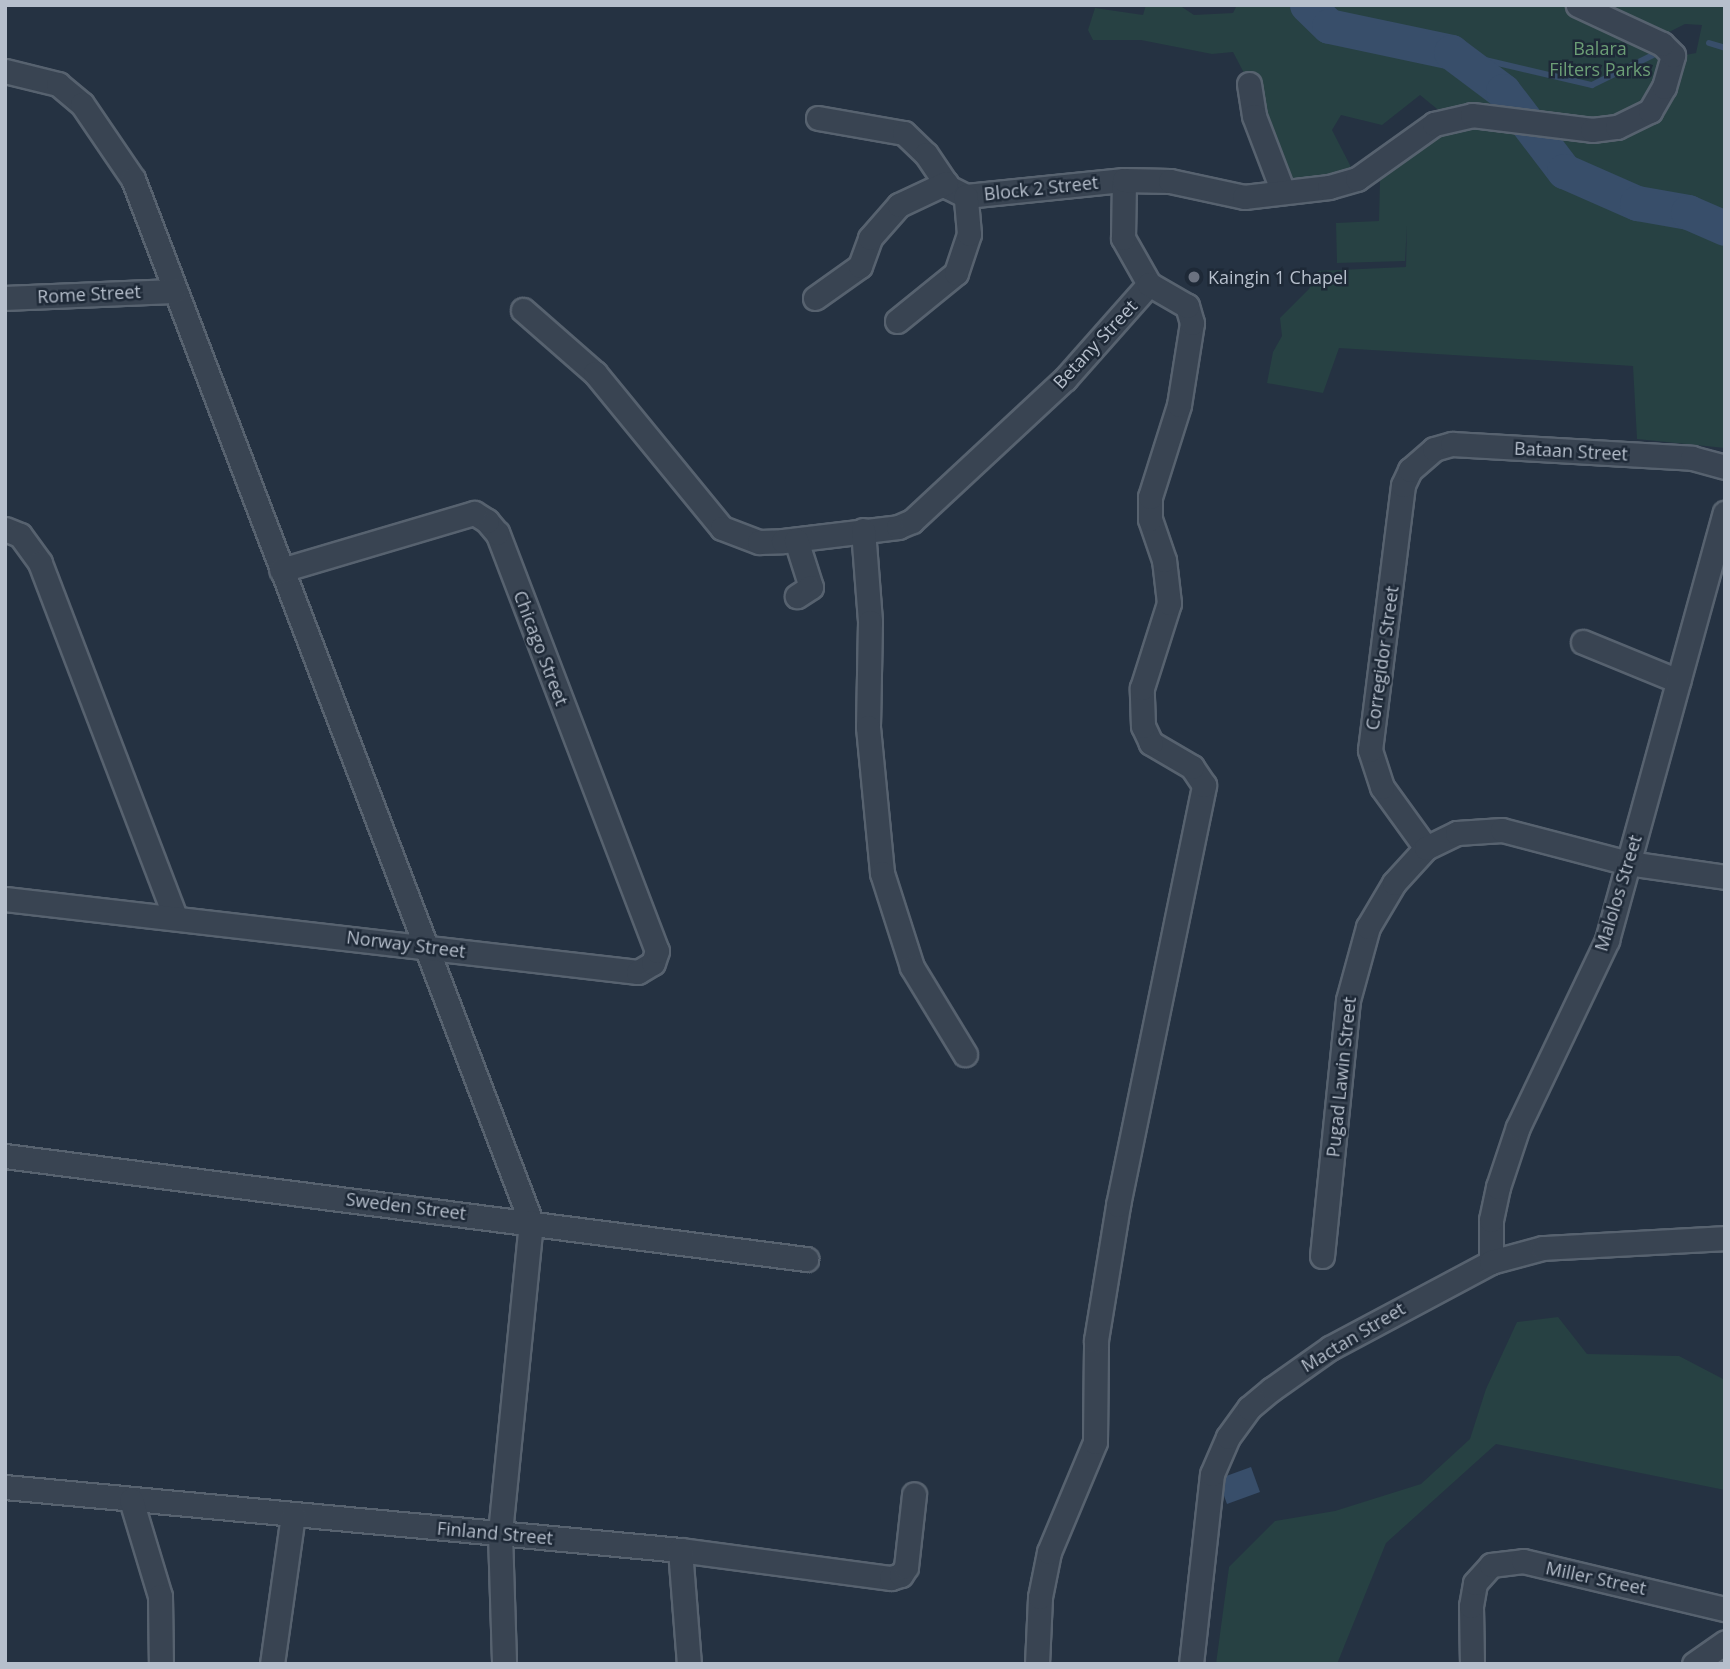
<!DOCTYPE html>
<style>
body{margin:0}
#map{position:relative;width:1730px;height:1669px;overflow:hidden;background:#253242;font-family:"Open Sans",sans-serif}
div>[style]{position:absolute}
.green>*{inset:0;background:#274143}
.water>*{inset:0;background:#384e6a}
.stream>*{height:6px;margin:-3px;padding:0 3px;transform-origin:3px;border-radius:3px;background:#384e6a}
.river>*{height:35px;margin:-17.5px;padding:0 17.5px;transform-origin:17.5px;border-radius:17.5px;background:#384e6a}
.roads{filter:drop-shadow(2px 0 #57626f) drop-shadow(-2px 0 #57626f) drop-shadow(0 2px #57626f) drop-shadow(0 -2px #57626f)}
.street>*{height:23px;margin:-11.5px;padding:0 11.5px;transform-origin:11.5px;border-radius:11.5px;background:#394452}
.dots>*{width:19px;height:19px;translate:-50% -50%;box-sizing:border-box;border:4px solid #1e2937;border-radius:50%}
span{translate:-50% -50%;white-space:nowrap;text-align:center;line-height:1.15;-webkit-text-stroke:5px #1e2937;paint-order:stroke}
.park-label{font-size:18px;color:#6c9e76}
.street-label{font-size:18px;color:#b6bfcc}
.poi-label{font-size:18px;color:#b6bfcc}
.left{translate:0 -50%;text-align:left}
.frame{position:absolute;inset:0;border:7px solid #b6bfcc;pointer-events:none}
</style>
<div id="map">
<div class="green">
<div style="clip-path:polygon(evenodd,1146px 5px,1179px 5px,1194px 15px,1233px 13px,1237px 5px,1725px 5px,1725px 448px,1637px 439px,1633px 366px,1339px 348px,1323px 393px,1267px 383px,1273px 352px,1282px 336px,1280px 318px,1309px 289px,1317px 271px,1406px 267px,1407px 225px,1405px 261px,1337px 263px,1336px 223px,1379px 221px,1380px 181px,1442px 113px,1420px 95px,1382px 125px,1341px 115px,1332px 130px,1352px 169px,1332px 180px,1288px 182px,1244px 118px,1244px 73px,1233px 52px,1212px 54px,1141px 40px,1093px 40px,1088px 30px,1095px 8px,1143px 15px,1146px 5px,1685px 24px,1702px 25px,1696px 53px,1680px 56px,1665px 34px,1685px 24px)"></div>
<div style="clip-path:polygon(1558px 1317px,1587px 1354px,1679px 1356px,1725px 1380px,1725px 1490px,1496px 1444px,1386px 1543px,1337px 1664px,1216px 1664px,1229px 1567px,1275px 1521px,1335px 1511px,1421px 1484px,1470px 1439px,1486px 1389px,1517px 1322px)"></div>
</div>
<div class="water">
<div style="clip-path:polygon(1251px 1467px,1260px 1492px,1227px 1504px,1218px 1479px)"></div>
</div>
<div class="stream">
<div style="left:1709px;top:43px;width:17px;rotate:17deg"></div>
<div style="left:1451px;top:52px;width:145px;rotate:13.2deg"></div>
<div style="left:1592px;top:85px;width:72px;rotate:-26.2deg"></div>
</div>
<div class="river">
<div style="left:1307px;top:5px;width:30px;rotate:44deg"></div>
<div style="left:1329px;top:26px;width:125px;rotate:12deg"></div>
<div style="left:1451px;top:52px;width:65px;rotate:36.9deg"></div>
<div style="left:1503px;top:91px;width:101px;rotate:52.7deg"></div>
<div style="left:1564px;top:171px;width:80px;rotate:23.7deg"></div>
<div style="left:1637px;top:203px;width:52px;rotate:10deg"></div>
<div style="left:1688px;top:212px;width:40px;rotate:23.4deg"></div>
</div>
<div class="roads">
<div class="street">
<div style="left:5px;top:71px;width:55px;rotate:13.8deg"></div>
<div style="left:58px;top:84px;width:31px;rotate:40deg"></div>
<div style="left:82px;top:104px;width:91px;rotate:55.8deg"></div>
<div style="left:133px;top:179px;width:1116px;rotate:69.11deg"></div>
<div style="left:531px;top:1222px;width:314px;rotate:95.7deg"></div>
<div style="left:500px;top:1534px;width:130px;rotate:88.2deg"></div>
<div style="left:1249px;top:84px;width:32px;rotate:81deg"></div>
<div style="left:1254px;top:116px;width:81px;rotate:69.1deg"></div>
<div style="left:818px;top:118px;width:87px;rotate:9.9deg"></div>
<div style="left:904px;top:133px;width:30px;rotate:44deg"></div>
<div style="left:926px;top:154px;width:40px;rotate:56deg"></div>
<div style="left:948px;top:187px;width:20px;rotate:27deg"></div>
<div style="left:966px;top:196px;width:159px;rotate:-5.8deg"></div>
<div style="left:1149px;top:284px;width:53px;rotate:-119.5deg"></div>
<div style="left:1123px;top:238px;width:58px;rotate:-89deg"></div>
<div style="left:1124px;top:180px;width:46px;rotate:1.2deg"></div>
<div style="left:1170px;top:181px;width:76px;rotate:12.2deg"></div>
<div style="left:1244px;top:197px;width:86px;rotate:-6.7deg"></div>
<div style="left:1329px;top:187px;width:29px;rotate:-16deg"></div>
<div style="left:1357px;top:179px;width:95px;rotate:-35.5deg"></div>
<div style="left:1434px;top:124px;width:39px;rotate:-13deg"></div>
<div style="left:1472px;top:115px;width:121px;rotate:7.1deg"></div>
<div style="left:1592px;top:130px;width:25px;rotate:-7deg"></div>
<div style="left:1617px;top:127px;width:37px;rotate:-26deg"></div>
<div style="left:1650px;top:111px;width:28px;rotate:-60deg"></div>
<div style="left:1664px;top:87px;width:33px;rotate:-74deg"></div>
<div style="left:1673px;top:55px;width:16px;rotate:-135deg"></div>
<div style="left:1662px;top:44px;width:93px;rotate:-155.1deg"></div>
<div style="left:5px;top:298px;width:169px;rotate:-2.4deg"></div>
<div style="left:815px;top:298px;width:55px;rotate:-35.4deg"></div>
<div style="left:860px;top:266px;width:30px;rotate:-70deg"></div>
<div style="left:870px;top:238px;width:44px;rotate:-48.7deg"></div>
<div style="left:899px;top:205px;width:52px;rotate:-25.1deg"></div>
<div style="left:523px;top:310px;width:96px;rotate:41.2deg"></div>
<div style="left:595px;top:373px;width:200px;rotate:50.7deg"></div>
<div style="left:722px;top:528px;width:40px;rotate:21deg"></div>
<div style="left:759px;top:542px;width:24px;rotate:-2deg"></div>
<div style="left:783px;top:541px;width:116px;rotate:-6.9deg"></div>
<div style="left:898px;top:527px;width:15px;rotate:-23deg"></div>
<div style="left:912px;top:521px;width:209px;rotate:-42.9deg"></div>
<div style="left:1065px;top:379px;width:127px;rotate:-48.5deg"></div>
<div style="left:897px;top:321px;width:76px;rotate:-39.1deg"></div>
<div style="left:956px;top:273px;width:41px;rotate:-71.6deg"></div>
<div style="left:969px;top:234px;width:38px;rotate:-95deg"></div>
<div style="left:5px;top:529px;width:16px;rotate:22deg"></div>
<div style="left:20px;top:535px;width:34px;rotate:54deg"></div>
<div style="left:40px;top:563px;width:379px;rotate:69.1deg"></div>
<div style="left:863px;top:530px;width:92px;rotate:85.6deg"></div>
<div style="left:870px;top:622px;width:105px;rotate:91.1deg"></div>
<div style="left:868px;top:727px;width:147px;rotate:84.5deg"></div>
<div style="left:882px;top:873px;width:99px;rotate:72.3deg"></div>
<div style="left:912px;top:967px;width:102px;rotate:58.7deg"></div>
<div style="left:796px;top:540px;width:49px;rotate:72.3deg"></div>
<div style="left:811px;top:587px;width:17px;rotate:147deg"></div>
<div style="left:1583px;top:642px;width:103px;rotate:22.3deg"></div>
<div style="left:1426px;top:848px;width:75px;rotate:-125.8deg"></div>
<div style="left:1382px;top:787px;width:39px;rotate:-108deg"></div>
<div style="left:1370px;top:750px;width:267px;rotate:-82.9deg"></div>
<div style="left:1403px;top:485px;width:17px;rotate:-65deg"></div>
<div style="left:1410px;top:470px;width:32px;rotate:-41deg"></div>
<div style="left:1434px;top:449px;width:19px;rotate:-16deg"></div>
<div style="left:1452px;top:444px;width:240px;rotate:3.3deg"></div>
<div style="left:1692px;top:458px;width:34px;rotate:15deg"></div>
<div style="left:5px;top:899px;width:637px;rotate:6.58deg"></div>
<div style="left:638px;top:972px;width:17px;rotate:-31deg"></div>
<div style="left:653px;top:963px;width:13px;rotate:-72deg"></div>
<div style="left:657px;top:951px;width:448px;rotate:-110.9deg"></div>
<div style="left:497px;top:533px;width:16px;rotate:-130deg"></div>
<div style="left:487px;top:521px;width:15px;rotate:-148deg"></div>
<div style="left:474px;top:513px;width:201px;rotate:163.5deg"></div>
<div style="left:5px;top:1156px;width:808px;rotate:7.33deg"></div>
<div style="left:1322px;top:1256px;width:257px;rotate:-84.2deg"></div>
<div style="left:1348px;top:1000px;width:76px;rotate:-74.7deg"></div>
<div style="left:1368px;top:927px;width:51px;rotate:-59.4deg"></div>
<div style="left:1394px;top:883px;width:47px;rotate:-47.6deg"></div>
<div style="left:1426px;top:848px;width:34px;rotate:-26deg"></div>
<div style="left:1457px;top:833px;width:45px;rotate:-3.8deg"></div>
<div style="left:1502px;top:830px;width:130px;rotate:14.7deg"></div>
<div style="left:1628px;top:863px;width:98px;rotate:8.2deg"></div>
<div style="left:1491px;top:1262px;width:42px;rotate:-90deg"></div>
<div style="left:1491px;top:1220px;width:34px;rotate:-78deg"></div>
<div style="left:1498px;top:1187px;width:63px;rotate:-71.6deg"></div>
<div style="left:1518px;top:1127px;width:207px;rotate:-64.5deg"></div>
<div style="left:1607px;top:940px;width:443px;rotate:-74.6deg"></div>
<div style="left:5px;top:1487px;width:678px;rotate:5.33deg"></div>
<div style="left:680px;top:1550px;width:213px;rotate:7.6deg"></div>
<div style="left:891px;top:1578px;width:10px;rotate:-17deg"></div>
<div style="left:901px;top:1575px;width:9px;rotate:-58deg"></div>
<div style="left:906px;top:1567px;width:73px;rotate:-83.7deg"></div>
<div style="left:131px;top:1500px;width:100px;rotate:73.2deg"></div>
<div style="left:160px;top:1596px;width:68px;rotate:89.2deg"></div>
<div style="left:680px;top:1550px;width:114px;rotate:85.5deg"></div>
<div style="left:272px;top:1664px;width:150px;rotate:-82deg"></div>
<div style="left:1037px;top:1664px;width:67px;rotate:-87.4deg"></div>
<div style="left:1040px;top:1597px;width:46px;rotate:-78.7deg"></div>
<div style="left:1049px;top:1552px;width:119px;rotate:-67.3deg"></div>
<div style="left:1095px;top:1442px;width:102px;rotate:-89.4deg"></div>
<div style="left:1096px;top:1340px;width:137px;rotate:-80.7deg"></div>
<div style="left:1118px;top:1205px;width:429px;rotate:-78.4deg"></div>
<div style="left:1204px;top:785px;width:22px;rotate:-124deg"></div>
<div style="left:1192px;top:767px;width:48px;rotate:-149.7deg"></div>
<div style="left:1151px;top:743px;width:19px;rotate:-115deg"></div>
<div style="left:1143px;top:726px;width:38px;rotate:-92deg"></div>
<div style="left:1142px;top:688px;width:89px;rotate:-72.4deg"></div>
<div style="left:1169px;top:603px;width:43px;rotate:-96.6deg"></div>
<div style="left:1164px;top:560px;width:43px;rotate:-108.9deg"></div>
<div style="left:1150px;top:519px;width:22px;rotate:-90deg"></div>
<div style="left:1150px;top:497px;width:96px;rotate:-72.5deg"></div>
<div style="left:1179px;top:405px;width:83px;rotate:-81deg"></div>
<div style="left:1192px;top:323px;width:18px;rotate:-106deg"></div>
<div style="left:1187px;top:306px;width:44px;rotate:-149.9deg"></div>
<div style="left:1191px;top:1664px;width:191px;rotate:-83.7deg"></div>
<div style="left:1212px;top:1474px;width:40px;rotate:-66.6deg"></div>
<div style="left:1228px;top:1437px;width:36px;rotate:-54deg"></div>
<div style="left:1249px;top:1408px;width:30px;rotate:-40deg"></div>
<div style="left:1272px;top:1389px;width:71px;rotate:-35.3deg"></div>
<div style="left:1330px;top:1348px;width:183px;rotate:-28.1deg"></div>
<div style="left:1491px;top:1262px;width:54px;rotate:-15.1deg"></div>
<div style="left:1543px;top:1248px;width:182px;rotate:-3.1deg"></div>
<div style="left:1472px;top:1664px;width:58px;rotate:-91deg"></div>
<div style="left:1471px;top:1606px;width:23px;rotate:-80deg"></div>
<div style="left:1475px;top:1583px;width:24px;rotate:-48deg"></div>
<div style="left:1491px;top:1565px;width:32px;rotate:-7deg"></div>
<div style="left:1523px;top:1561px;width:208px;rotate:13.4deg"></div>
<div style="left:1694px;top:1664px;width:38px;rotate:-35deg"></div>
</div>
</div>
<div class="dots">
<div style="left:1194px;top:277px;background:#6b7280"></div>
</div>
<div class="park-label">
<span style="left:1600px;top:59px">Balara<br>Filters Parks</span>
</div>
<div class="street-label">
<span style="left:1041px;top:188px;rotate:-6deg">Block 2 Street</span>
<span style="left:89px;top:294px;rotate:-3deg">Rome Street</span>
<span style="left:1095px;top:344px;rotate:-47deg">Betany Street</span>
<span style="left:1571px;top:451px;rotate:3deg">Bataan Street</span>
<span style="left:541px;top:648px;rotate:69deg">Chicago Street</span>
<span style="left:1382px;top:658px;rotate:-82deg">Corregidor Street</span>
<span style="left:1618px;top:893px;rotate:-73deg">Malolos Street</span>
<span style="left:406px;top:944px;rotate:7deg">Norway Street</span>
<span style="left:1341px;top:1077px;rotate:-84deg">Pugad Lawin Street</span>
<span style="left:406px;top:1206px;rotate:7deg">Sweden Street</span>
<span style="left:1353px;top:1337px;rotate:-31deg">Mactan Street</span>
<span style="left:495px;top:1533px;rotate:5deg">Finland Street</span>
<span style="left:1596px;top:1578px;rotate:12deg">Miller Street</span>
</div>
<div class="poi-label">
<span class="left" style="left:1208px;top:277px">Kaingin 1 Chapel</span>
</div>
<div class="frame"></div>
</div>
